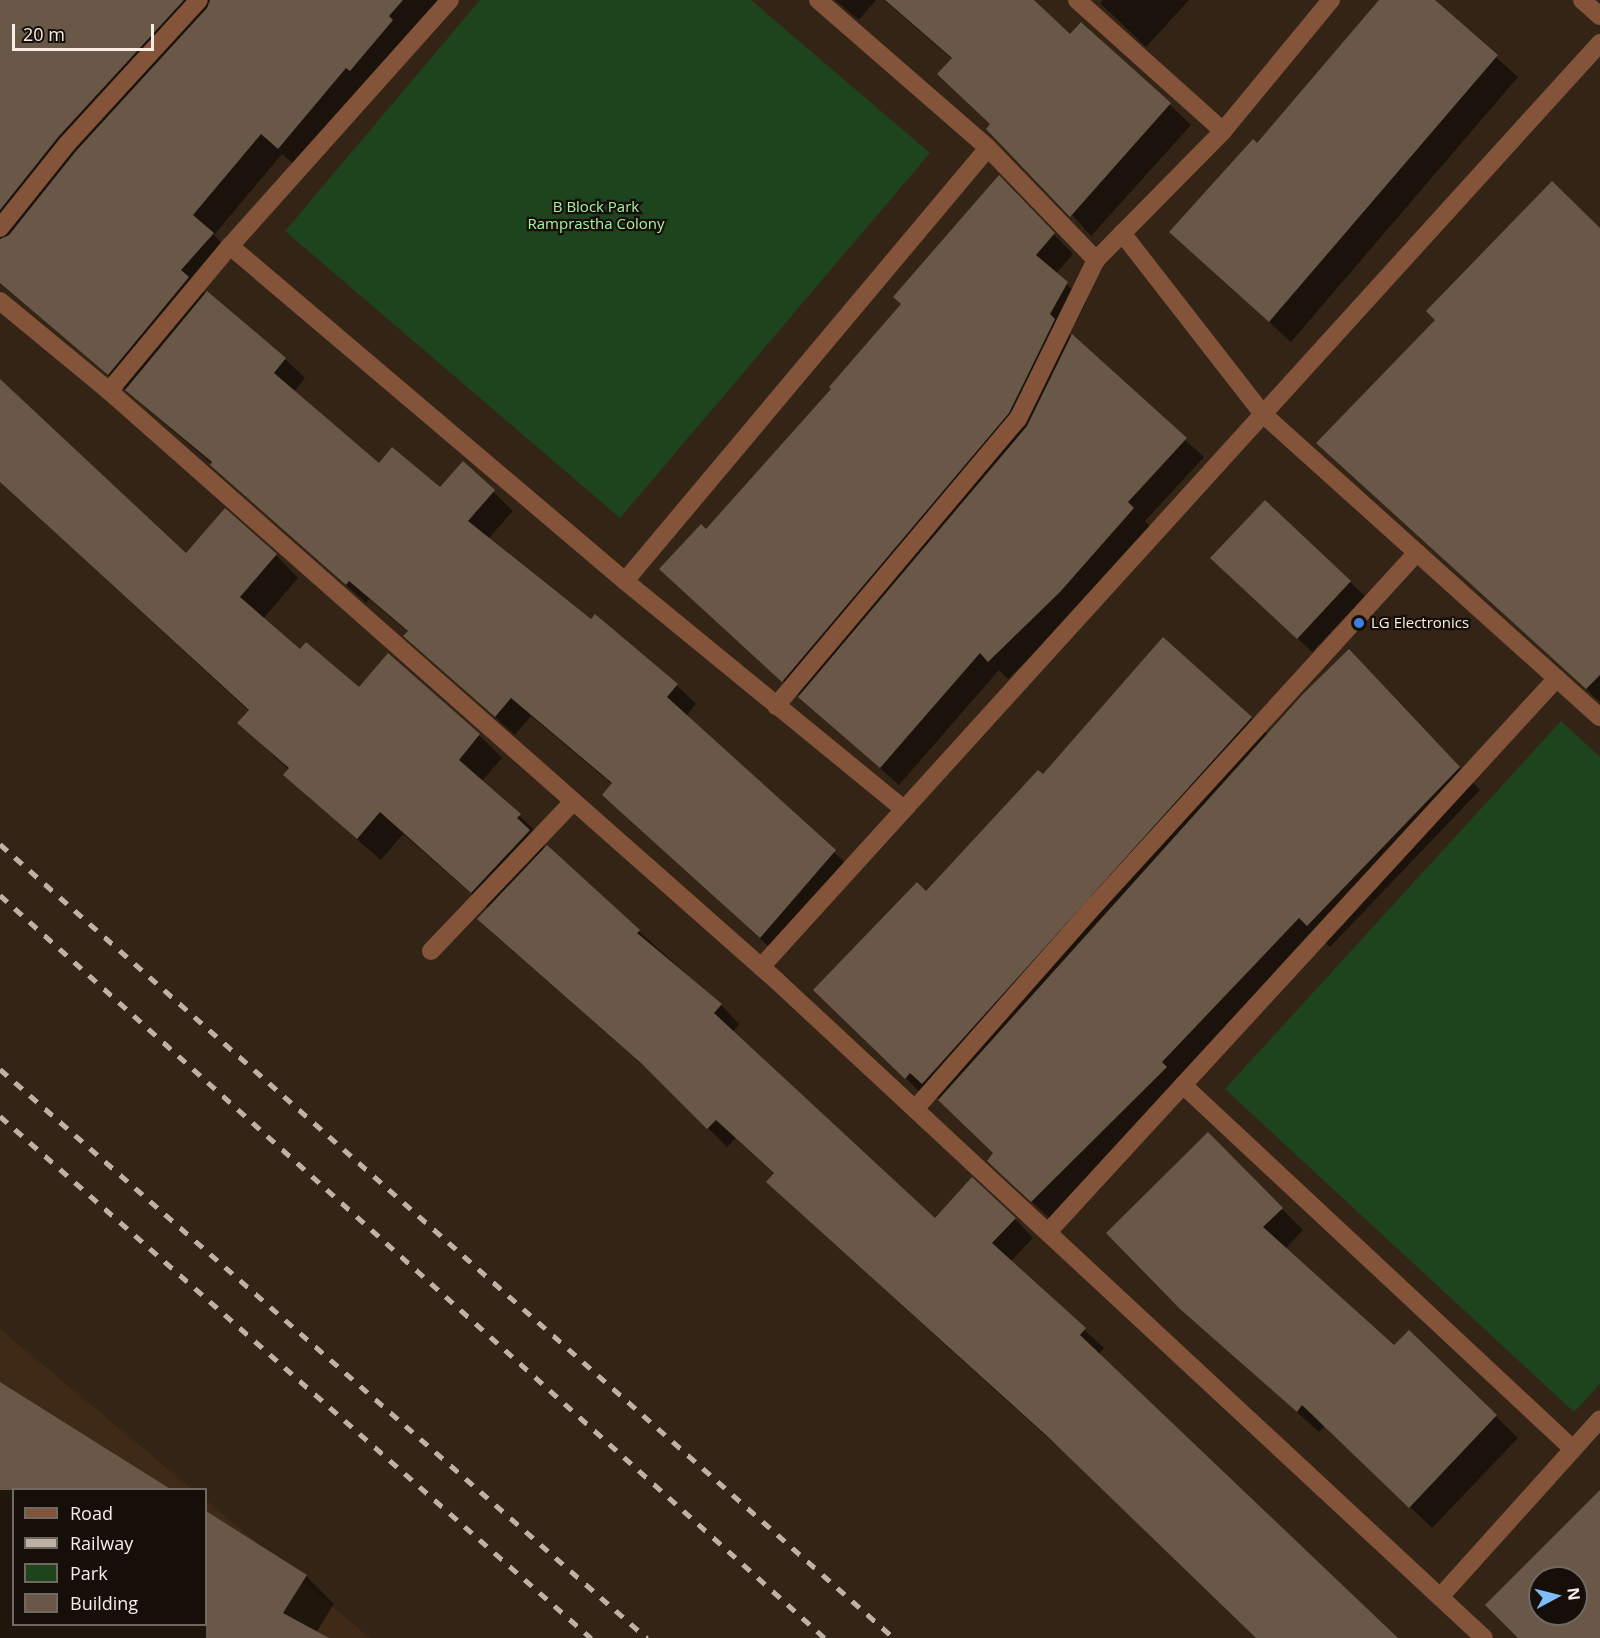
<!DOCTYPE html>
<style>
body{margin:0}
#map{position:relative;width:1600px;height:1638px;overflow:hidden;background:#332416;font-family:"Open Sans",sans-serif}
div>[style]{position:absolute}
.built>*{inset:0;background:#3e2a17}
.green>*{inset:0;background:#1e441e}
.shadow>*{inset:0;background:#0007}
.building>*{inset:0;background:#695848}
.minor>*{height:18px;margin:-9px;padding:0 9px;transform-origin:9px;border-radius:9px;background:#83533a}
.rail>*{height:4.5px;margin-top:-2.25px;transform-origin:0;background:repeating-linear-gradient(90deg,#beb2a7 0 10px,transparent 0 20px)}
.dots>*{width:16px;height:16px;translate:-50% -50%;box-sizing:border-box;border:3px solid #160f09;border-radius:50%}
span{translate:-50% -50%;white-space:nowrap;text-align:center;line-height:1.15;-webkit-text-stroke:4.5px #160f09;paint-order:stroke}
.park-label{font-size:15px;color:#a4f4a1}
.poi-label{font-size:15px;color:#f8eee4}
.left{translate:0 -50%;text-align:left}
.legend{position:absolute;left:12px;top:1488px;width:195px;height:138px;box-sizing:border-box;background:#160f09;border:2px solid #706861;margin:0;padding:8px 10px;list-style:none;font-size:18px;color:#f8eee4}
.legend li{display:flex;align-items:center;gap:12px;height:30px}
.legend b{width:30px;border:2px solid #706861}
.north{position:absolute;left:1528px;top:1566px;width:60px;height:60px;box-sizing:border-box;background:#160f09;border:2px solid #706861;border-radius:50%;rotate:83deg;font-size:16px;font-weight:700;line-height:24px;text-align:center;color:#f8eee4}
.north::after{content:'';display:block;margin:auto;width:21px;height:27px;background:#7fbdfa;clip-path:polygon(50% 0,100% 100%,50% 72%,0 100%)}
.scale{position:absolute;left:12px;top:24px;width:142px;height:27px;box-sizing:border-box;border:3px solid #f8eee4;border-top:0;padding-left:8px;font-size:18px;line-height:21px;white-space:nowrap;color:#f8eee4;-webkit-text-stroke:4px #160f09;paint-order:stroke}
</style>
<div id="map">
<div class="built">
<div style="clip-path:polygon(0 1329px,192px 1489px,14px 1490px,14px 1624px,206px 1624px,206px 1500px,370px 1638px,0 1638px)"></div>
</div>
<div class="green">
<div style="clip-path:polygon(480px 0,751px 0,930px 153px,620px 518px,285px 231px)"></div>
<div style="clip-path:polygon(1561px 721px,1600px 757px,1600px 1384px,1574px 1412px,1225px 1089px)"></div>
</div>
<div class="shadow">
<div style="clip-path:polygon(0 0,441px 0,300px 169px,282px 154px,214px 235px,233px 255px,202px 291px,285px 359px,305px 378px,294px 392px,379px 465px,440px 489px,463px 463px,513px 511px,488px 539px,676px 685px,696px 704px,686px 716px,854px 871px,780px 957px,604px 795px,613px 785px,531px 716px,515px 735px,425px 655px,405px 636px,408px 632px,369px 599px,366px 603px,212px 464px,0 283px)"></div>
<div style="clip-path:polygon(835px 0,876px 0,859px 20px)"></div>
<div style="clip-path:polygon(884px 0,1031px 0,1070px 37px,1083px 23px,1191px 125px,1091px 236px,992px 125px,952px 59px)"></div>
<div style="clip-path:polygon(1103px 0,1189px 0,1146px 47px,1100px 3px)"></div>
<div style="clip-path:polygon(1381px 0,1432px 0,1518px 77px,1291px 342px,1193px 253px,1257px 145px)"></div>
<div style="clip-path:polygon(1018px 197px,1073px 254px,1056px 274px,1086px 303px,1069px 335px,1204px 457px,1145px 521px,1151px 527px,1078px 610px,1008px 679px,999px 670px,899px 785px,681px 589px,706px 531px)"></div>
<div style="clip-path:polygon(1600px 230px,1600px 702px,1318px 443px)"></div>
<div style="clip-path:polygon(0 381px,186px 556px,276px 555px,298px 578px,263px 619px,300px 651px,359px 689px,389px 655px,479px 735px,502px 758px,482px 781px,542px 837px,539px 841px,546px 848px,721px 1005px,739px 1024px,733px 1032px,935px 1220px,1015px 1219px,1033px 1238px,1010px 1262px,1104px 1348px,1098px 1355px,1395px 1638px,1257px 1638px,1068px 1456px,787px 1201px,775px 1174px,736px 1138px,727px 1147px,662px 1082px,498px 938px,479px 919px,489px 909px,403px 834px,381px 860px,308px 797px,285px 774px,289px 770px,239px 723px,249px 711px,0 482px)"></div>
<div style="clip-path:polygon(1227px 572px,1350px 582px,1365px 596px,1312px 652px)"></div>
<div style="clip-path:polygon(1371px 673px,1480px 790px,1330px 947px,1321px 939px,1054px 1222px,1010px 1182px,995px 1154px,933px 1094px,927px 1099px,815px 990px,926px 893px,1043px 776px,1251px 718px,1268px 735px)"></div>
<div style="clip-path:polygon(1208px 1134px,1303px 1230px,1285px 1249px,1394px 1347px,1409px 1332px,1518px 1438px,1432px 1528px,1325px 1426px,1319px 1432px,1181px 1308px)"></div>
<div style="clip-path:polygon(0 1384px,14px 1490px,14px 1624px,206px 1624px,206px 1513px,306px 1576px,334px 1604px,316px 1633px,325px 1638px,0 1638px)"></div>
</div>
<div class="building">
<div style="clip-path:polygon(0 0,184px 0,59px 136px,0 210px)"></div>
<div style="clip-path:polygon(210px 0,403px 0,389px 16px,393px 20px,350px 71px,346px 68px,278px 149px,261px 134px,193px 215px,214px 233px,181px 270px,189px 277px,108px 375px,0 283px,0 239px,9px 235px,76px 151px,207px 8px)"></div>
<div style="clip-path:polygon(885px 0,1034px 0,1070px 34px,1081px 22px,1171px 103px,1070px 217px,986px 129px,990px 124px,937px 74px,952px 58px)"></div>
<div style="clip-path:polygon(1379px 0,1435px 0,1498px 55px,1269px 322px,1169px 232px,1253px 139px,1257px 143px)"></div>
<div style="clip-path:polygon(999px 175px,1055px 233px,1036px 255px,1068px 282px,1050px 314px,1055px 319px,1009px 413px,782px 682px,659px 569px,701px 524px,706px 529px,831px 389px,829px 387px,901px 304px,893px 297px)"></div>
<div style="clip-path:polygon(1552px 181px,1600px 228px,1600px 675px,1586px 689px,1316px 443px,1435px 320px,1426px 311px)"></div>
<div style="clip-path:polygon(207px 291px,286px 358px,274px 373px,379px 463px,392px 447px,440px 487px,463px 461px,495px 490px,468px 521px,591px 619px,595px 614px,678px 684px,667px 697px,836px 850px,760px 938px,602px 795px,612px 783px,511px 698px,495px 717px,403px 636px,408px 631px,349px 581px,346px 585px,210px 465px,212px 462px,125px 390px)"></div>
<div style="clip-path:polygon(1072px 334px,1187px 438px,1128px 502px,1134px 508px,1060px 592px,988px 662px,980px 653px,880px 768px,798px 697px,1027px 426px)"></div>
<div style="clip-path:polygon(0 379px,186px 553px,225px 508px,277px 554px,240px 597px,300px 649px,306px 642px,359px 687px,388px 653px,480px 734px,459px 760px,521px 814px,517px 818px,530px 830px,471px 893px,380px 812px,357px 839px,283px 775px,289px 768px,237px 723px,249px 710px,0 482px)"></div>
<div style="clip-path:polygon(1265px 500px,1351px 581px,1297px 639px,1210px 558px)"></div>
<div style="clip-path:polygon(1163px 637px,1252px 717px,922px 1084px,910px 1073px,905px 1079px,813px 990px,917px 882px,926px 891px,1038px 770px,1043px 774px)"></div>
<div style="clip-path:polygon(1349px 649px,1460px 767px,1307px 926px,1299px 918px,1162px 1062px,1167px 1067px,1031px 1202px,987px 1161px,993px 1153px,938px 1100px,1303px 694px)"></div>
<div style="clip-path:polygon(547px 845px,640px 930px,637px 933px,722px 1004px,714px 1013px,935px 1218px,972px 1177px,1016px 1218px,992px 1243px,1086px 1328px,1080px 1335px,1398px 1638px,1256px 1638px,1048px 1437px,766px 1182px,774px 1173px,716px 1120px,707px 1129px,642px 1064px,477px 919px)"></div>
<div style="clip-path:polygon(1208px 1132px,1283px 1208px,1263px 1227px,1394px 1345px,1409px 1330px,1497px 1415px,1409px 1508px,1302px 1405px,1297px 1412px,1180px 1309px,1106px 1233px)"></div>
<div style="clip-path:polygon(0 1382px,172px 1490px,0 1490px)"></div>
<div style="clip-path:polygon(evenodd,1600px 1490px,1600px 1638px,1518px 1638px,1485px 1605px,1600px 1490px,1540px 1578px,1576px 1578px,1576px 1614px,1540px 1614px,1540px 1578px)"></div>
<div style="clip-path:polygon(206px 1511px,307px 1575px,283px 1613px,329px 1638px,206px 1638px)"></div>
</div>
<div class="minor">
<div style="left:818px;top:0;width:225px;rotate:41deg"></div>
<div style="left:988px;top:148px;width:156px;rotate:46deg"></div>
<div style="left:1077px;top:0;width:196px;rotate:41.9deg"></div>
<div style="left:1582px;top:0;width:24px;rotate:42deg"></div>
<div style="left:0;top:228px;width:107px;rotate:-51.4deg"></div>
<div style="left:67px;top:144px;width:195px;rotate:-47.5deg"></div>
<div style="left:1122px;top:233px;width:229px;rotate:52.1deg"></div>
<div style="left:1263px;top:414px;width:453px;rotate:42deg"></div>
<div style="left:230px;top:246px;width:518px;rotate:40.3deg"></div>
<div style="left:625px;top:581px;width:360px;rotate:39.3deg"></div>
<div style="left:0;top:301px;width:141px;rotate:39.5deg"></div>
<div style="left:109px;top:391px;width:891px;rotate:41.45deg"></div>
<div style="left:777px;top:981px;width:965px;rotate:42.9deg"></div>
<div style="left:109px;top:391px;width:189px;rotate:-50.2deg"></div>
<div style="left:230px;top:246px;width:330px;rotate:-48.2deg"></div>
<div style="left:625px;top:581px;width:565px;rotate:-50.03deg"></div>
<div style="left:776px;top:706px;width:375px;rotate:-49.9deg"></div>
<div style="left:1018px;top:419px;width:177px;rotate:-63.9deg"></div>
<div style="left:1096px;top:260px;width:181px;rotate:-45.4deg"></div>
<div style="left:1223px;top:131px;width:170px;rotate:-50.5deg"></div>
<div style="left:431px;top:951px;width:206px;rotate:-46.4deg"></div>
<div style="left:761px;top:967px;width:1248px;rotate:-47.76deg"></div>
<div style="left:1183px;top:1085px;width:533px;rotate:43.03deg"></div>
<div style="left:915px;top:1109px;width:273px;rotate:-48.6deg"></div>
<div style="left:1096px;top:904px;width:476px;rotate:-47.6deg"></div>
<div style="left:1048px;top:1232px;width:752px;rotate:-47.42deg"></div>
<div style="left:1440px;top:1597px;width:239px;rotate:-48deg"></div>
</div>
<div class="rail">
<div style="left:0;top:844px;width:1196px;rotate:41.61deg"></div>
<div style="left:0;top:895px;width:1110px;rotate:42.01deg"></div>
<div style="left:0;top:1069px;width:862px;rotate:41.33deg"></div>
<div style="left:0;top:1116px;width:789px;rotate:41.45deg"></div>
</div>
<div class="dots">
<div style="left:1359px;top:623px;background:#3f7fe0"></div>
</div>
<div class="park-label">
<span style="left:596px;top:215px">B Block Park<br>Ramprastha Colony</span>
</div>
<div class="poi-label">
<span class="left" style="left:1371px;top:623px">LG Electronics</span>
</div>
<ul class="legend">
<li><b style="height:8px;background:#83533a"></b>Road</li>
<li><b style="height:8px;background:#beb2a7"></b>Railway</li>
<li><b style="height:16px;background:#1e441e"></b>Park</li>
<li><b style="height:16px;background:#695848"></b>Building</li>
</ul>
<div class="north">N</div>
<div class="scale">20 m</div>
</div>
